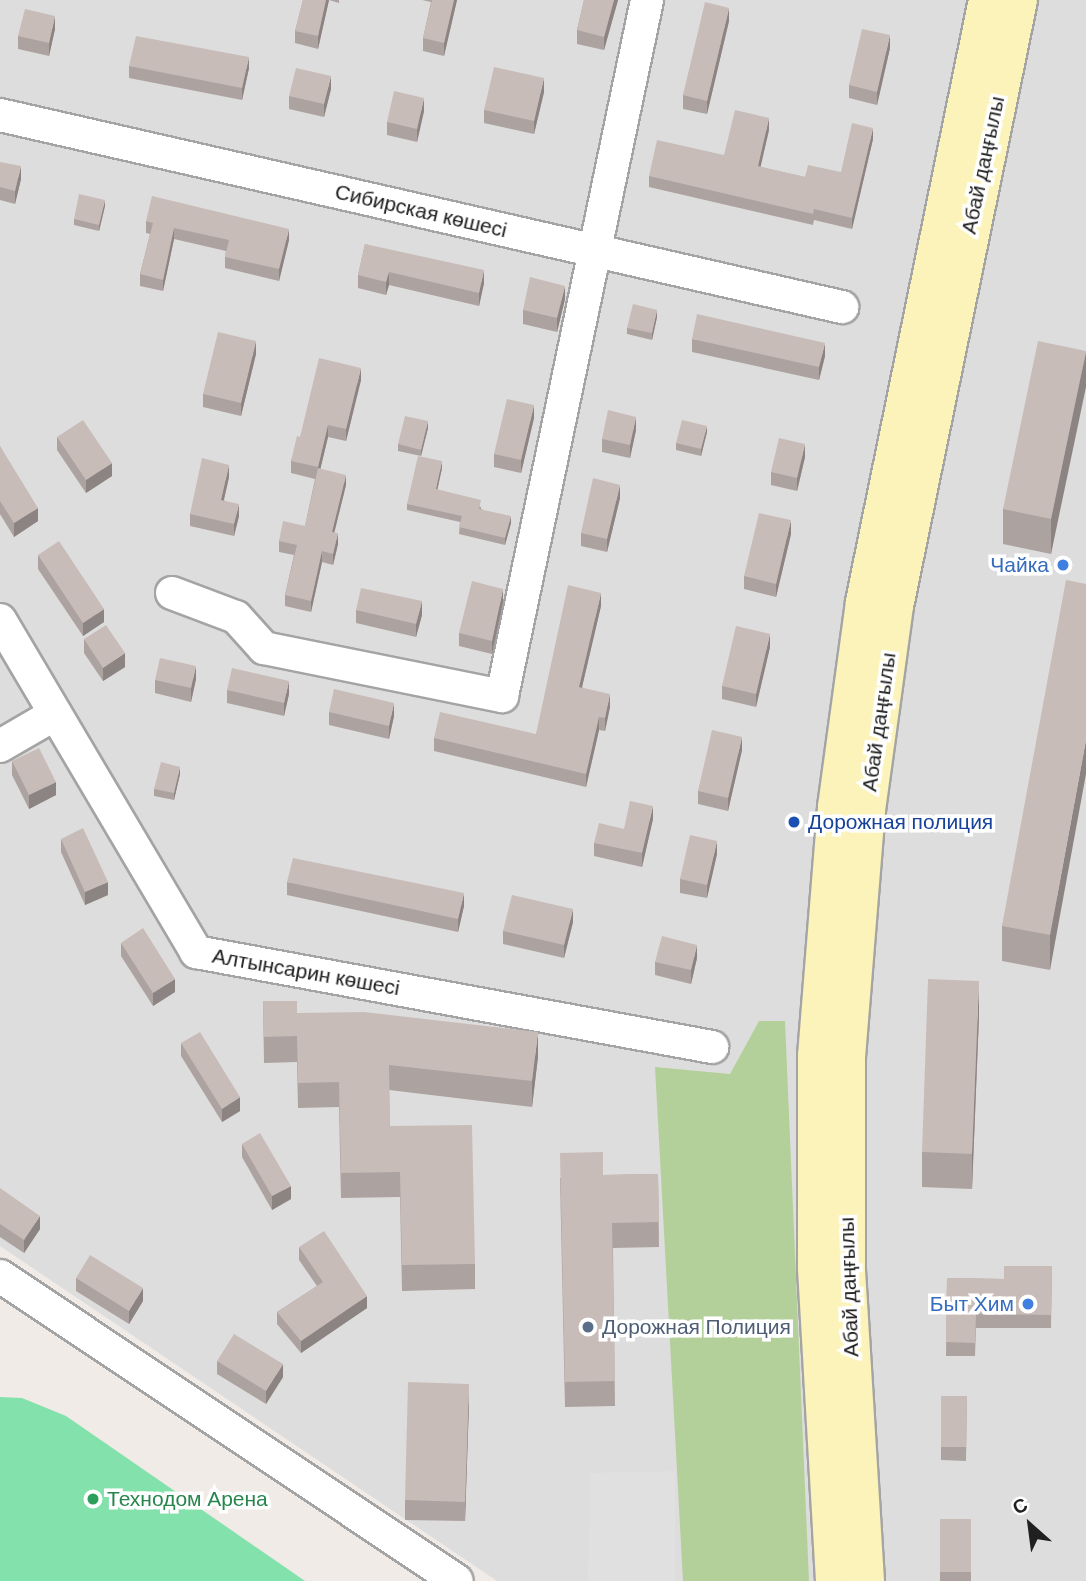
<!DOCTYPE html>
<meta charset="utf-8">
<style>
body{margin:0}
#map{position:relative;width:1086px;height:1581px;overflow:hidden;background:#f0ebe6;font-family:"DM Sans",sans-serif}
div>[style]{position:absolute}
.residential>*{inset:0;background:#dedddd}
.forest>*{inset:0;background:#b4d09a}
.pitch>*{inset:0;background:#83e1ac}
.parking>*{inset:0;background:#e0e0e0}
.roads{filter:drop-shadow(2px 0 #a4a4a4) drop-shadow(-2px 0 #a4a4a4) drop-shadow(0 2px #a4a4a4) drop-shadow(0 -2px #a4a4a4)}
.minor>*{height:32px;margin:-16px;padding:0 16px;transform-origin:16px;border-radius:16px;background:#fff}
.secondary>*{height:38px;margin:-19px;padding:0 19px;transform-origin:19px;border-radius:19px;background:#fbf3b9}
.wall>*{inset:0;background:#aca29f}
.shaded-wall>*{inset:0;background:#8c8482}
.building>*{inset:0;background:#c8bcb9}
.dots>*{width:19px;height:19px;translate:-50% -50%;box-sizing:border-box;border:4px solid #fff;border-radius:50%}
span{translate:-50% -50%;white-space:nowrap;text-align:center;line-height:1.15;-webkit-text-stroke:7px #fff;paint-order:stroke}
.street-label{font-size:21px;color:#202020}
.shop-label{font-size:21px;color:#366cbe}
.right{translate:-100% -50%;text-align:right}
.transit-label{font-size:21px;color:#164399}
.left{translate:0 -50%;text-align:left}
.service-label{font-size:21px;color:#4e5e75}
.leisure-label{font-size:21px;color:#27864d}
.north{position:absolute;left:995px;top:1490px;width:70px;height:70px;-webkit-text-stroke:5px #fff;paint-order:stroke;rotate:332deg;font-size:19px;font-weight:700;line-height:28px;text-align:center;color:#202020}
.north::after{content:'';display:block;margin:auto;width:24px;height:32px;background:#202020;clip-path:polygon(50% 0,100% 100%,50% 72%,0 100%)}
</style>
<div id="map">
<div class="residential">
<div style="clip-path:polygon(0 0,1086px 0,1086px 1581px,497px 1581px,0 1246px)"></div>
</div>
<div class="forest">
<div style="clip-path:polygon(759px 1021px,785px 1021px,809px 1581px,683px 1581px,655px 1067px,730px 1074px)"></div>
</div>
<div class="pitch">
<div style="clip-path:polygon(0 1397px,22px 1398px,66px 1416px,305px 1581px,0 1581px)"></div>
</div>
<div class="parking">
<div style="clip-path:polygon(675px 1471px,675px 1581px,588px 1581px,590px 1473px)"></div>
</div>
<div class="roads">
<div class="minor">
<div style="left:0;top:115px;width:864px;rotate:12.85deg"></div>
<div style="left:172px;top:593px;width:68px;rotate:20.6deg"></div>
<div style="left:236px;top:617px;width:42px;rotate:47.9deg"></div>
<div style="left:264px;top:648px;width:243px;rotate:11.4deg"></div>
<div style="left:502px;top:696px;width:711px;rotate:-78.23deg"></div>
<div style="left:0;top:620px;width:386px;rotate:59.4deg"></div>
<div style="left:196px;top:952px;width:525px;rotate:10.43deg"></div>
<div style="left:0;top:746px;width:64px;rotate:-30.2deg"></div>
<div style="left:0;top:1276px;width:549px;rotate:33.72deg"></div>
</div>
<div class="secondary">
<div style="left:835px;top:1581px;width:314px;rotate:-93.3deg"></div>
<div style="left:817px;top:1268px;width:212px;rotate:-90deg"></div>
<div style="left:817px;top:1056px;width:250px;rotate:-85.4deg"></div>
<div style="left:837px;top:807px;width:207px;rotate:-82.2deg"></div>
<div style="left:865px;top:602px;width:614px;rotate:-78.45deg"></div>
<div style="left:865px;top:1581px;width:315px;rotate:-93.5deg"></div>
<div style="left:846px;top:1267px;width:210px;rotate:-90deg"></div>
<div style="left:846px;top:1057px;width:248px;rotate:-85.4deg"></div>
<div style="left:866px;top:810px;width:206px;rotate:-82.2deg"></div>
<div style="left:894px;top:606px;width:619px;rotate:-78.44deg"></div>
</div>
</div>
<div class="wall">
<div style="clip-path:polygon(303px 0,339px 0,339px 3px,329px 0,318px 49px,295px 43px,295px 31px)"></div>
<div style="clip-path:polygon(422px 0,457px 0,444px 56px,423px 51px,423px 38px,431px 2px)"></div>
<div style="clip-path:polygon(584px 0,618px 0,604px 50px,577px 44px,577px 30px)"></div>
<div style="clip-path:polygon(729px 21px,707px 114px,683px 109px,683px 95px)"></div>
<div style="clip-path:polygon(55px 29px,49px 56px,18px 49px,18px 36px)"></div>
<div style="clip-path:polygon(890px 48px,877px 105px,849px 98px,849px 85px)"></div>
<div style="clip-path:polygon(129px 66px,249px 68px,242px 100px,129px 78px)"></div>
<div style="clip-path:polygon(331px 89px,324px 117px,289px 109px,289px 96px)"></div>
<div style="clip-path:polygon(544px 92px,534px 134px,484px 123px,484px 110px)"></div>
<div style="clip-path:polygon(424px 111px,417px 142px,387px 135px,387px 122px)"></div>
<div style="clip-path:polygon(769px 130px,760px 167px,805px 177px,841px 172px,873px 139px,852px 229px,814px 220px,813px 225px,649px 187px,649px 176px,724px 155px)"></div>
<div style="clip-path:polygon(0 162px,21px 179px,15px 204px,0 200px)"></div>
<div style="clip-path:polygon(105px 206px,99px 231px,74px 225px,74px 219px)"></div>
<div style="clip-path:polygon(146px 221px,289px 240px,279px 281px,225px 268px,225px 257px,226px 251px,174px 239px,163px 291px,140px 286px,140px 274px,150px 234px,146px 233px)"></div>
<div style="clip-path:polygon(365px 244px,484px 283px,479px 306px,389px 285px,386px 295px,358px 288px,358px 275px)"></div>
<div style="clip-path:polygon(565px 299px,557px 332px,523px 324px,523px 310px)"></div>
<div style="clip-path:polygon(657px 317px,652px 340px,627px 334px,627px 328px)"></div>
<div style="clip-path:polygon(692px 339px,825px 356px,819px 380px,692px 352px)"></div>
<div style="clip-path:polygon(1086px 351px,1051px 554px,1003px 544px,1003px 509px)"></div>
<div style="clip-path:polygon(256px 354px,241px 416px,203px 407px,203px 394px)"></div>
<div style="clip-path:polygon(361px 380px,346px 441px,328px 437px,320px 469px,346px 485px,334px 532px,338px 544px,333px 565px,322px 562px,311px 612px,285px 606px,285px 595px,294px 555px,279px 552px,279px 541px,305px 526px,315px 479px,291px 473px,291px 461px,300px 437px)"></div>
<div style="clip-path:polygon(534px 418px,521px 473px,494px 467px,494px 454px)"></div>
<div style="clip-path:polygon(428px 428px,421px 456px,398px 451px,398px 444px)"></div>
<div style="clip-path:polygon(636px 430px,630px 458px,602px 452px,602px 439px)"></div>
<div style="clip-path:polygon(707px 432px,701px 456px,676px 450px,676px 443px)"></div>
<div style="clip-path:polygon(57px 437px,112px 476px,86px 493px,57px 450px)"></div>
<div style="clip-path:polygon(0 446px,38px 521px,14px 537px,0 514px)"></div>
<div style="clip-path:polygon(805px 457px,797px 491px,771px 485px,771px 472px)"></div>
<div style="clip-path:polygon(442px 468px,437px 490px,481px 507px,481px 509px,511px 523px,505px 545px,459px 534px,460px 522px,407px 510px,407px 504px)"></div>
<div style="clip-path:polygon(229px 477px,224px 500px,239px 516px,234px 536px,190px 526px,190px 514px)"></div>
<div style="clip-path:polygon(620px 498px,607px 552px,581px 546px,581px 533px)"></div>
<div style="clip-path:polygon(791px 534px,776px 597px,744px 589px,744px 576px)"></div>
<div style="clip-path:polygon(38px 555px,104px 622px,83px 636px,38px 569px)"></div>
<div style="clip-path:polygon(1086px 584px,1050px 970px,1002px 961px,1002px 926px)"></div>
<div style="clip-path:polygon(503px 602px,492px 654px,459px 646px,459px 633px)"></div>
<div style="clip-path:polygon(601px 606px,582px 687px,610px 707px,605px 731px,599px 730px,586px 787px,434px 751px,434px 738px,536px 734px)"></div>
<div style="clip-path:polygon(356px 610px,422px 615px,416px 637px,356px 623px)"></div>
<div style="clip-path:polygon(84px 639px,125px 667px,103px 681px,84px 653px)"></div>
<div style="clip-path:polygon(770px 647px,756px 707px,722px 699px,722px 686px)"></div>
<div style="clip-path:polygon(196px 679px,191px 702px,155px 693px,155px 680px)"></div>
<div style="clip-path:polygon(227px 690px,289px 694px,284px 716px,227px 703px)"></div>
<div style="clip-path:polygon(329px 712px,394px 716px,389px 739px,329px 725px)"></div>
<div style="clip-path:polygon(742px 750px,728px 811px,698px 804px,698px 791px)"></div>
<div style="clip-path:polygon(12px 761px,56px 795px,29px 809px,12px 775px)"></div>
<div style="clip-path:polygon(180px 774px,174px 800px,154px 796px,154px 789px)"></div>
<div style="clip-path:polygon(653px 819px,642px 867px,594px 856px,594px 843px,624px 829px)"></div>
<div style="clip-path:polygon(61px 839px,108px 895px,85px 905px,61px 852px)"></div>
<div style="clip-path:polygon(717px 854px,707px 898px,680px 893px,680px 879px)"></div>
<div style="clip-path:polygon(287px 882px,464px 906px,458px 932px,287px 895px)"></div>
<div style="clip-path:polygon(573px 922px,564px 958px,503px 944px,503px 931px)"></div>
<div style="clip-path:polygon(121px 943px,175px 992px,153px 1006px,121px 956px)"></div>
<div style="clip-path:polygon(697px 958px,691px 984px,655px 975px,655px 962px)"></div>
<div style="clip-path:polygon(263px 1001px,297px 1013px,538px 1057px,532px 1107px,389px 1090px,390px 1126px,475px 1264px,475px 1289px,402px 1291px,400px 1197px,341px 1198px,339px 1107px,298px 1108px,297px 1062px,264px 1063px)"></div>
<div style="clip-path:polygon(979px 1016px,972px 1189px,922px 1187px,922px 1152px)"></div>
<div style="clip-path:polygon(181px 1043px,240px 1111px,222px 1122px,181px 1056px)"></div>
<div style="clip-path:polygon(242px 1144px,291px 1199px,272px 1210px,242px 1157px)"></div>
<div style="clip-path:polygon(658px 1174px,659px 1247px,613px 1248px,615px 1406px,565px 1407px,560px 1178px,603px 1175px)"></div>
<div style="clip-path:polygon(0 1188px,40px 1229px,24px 1253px,0 1237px)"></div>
<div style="clip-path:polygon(299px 1247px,367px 1308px,301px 1353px,277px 1324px,277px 1312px,317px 1286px,299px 1260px)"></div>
<div style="clip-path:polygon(1052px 1266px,1051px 1328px,976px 1328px,975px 1356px,946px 1356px,947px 1278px,1004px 1279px)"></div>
<div style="clip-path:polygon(76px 1278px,143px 1301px,129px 1324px,76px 1291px)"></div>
<div style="clip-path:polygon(217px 1361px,283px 1377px,266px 1404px,217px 1374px)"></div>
<div style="clip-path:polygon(941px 1396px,967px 1396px,966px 1461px,941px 1460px)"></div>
<div style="clip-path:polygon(469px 1403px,465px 1521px,405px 1520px,405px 1500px)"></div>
<div style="clip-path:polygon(940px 1519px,971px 1519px,971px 1581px,940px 1581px)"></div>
</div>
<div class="shaded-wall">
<div style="clip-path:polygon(326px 0,329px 0,318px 49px,318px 36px)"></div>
<div style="clip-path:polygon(454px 0,457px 0,444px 56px,444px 43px)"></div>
<div style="clip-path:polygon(614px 0,618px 0,604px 50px,604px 37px)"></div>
<div style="clip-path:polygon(729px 8px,729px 21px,707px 114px,707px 101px)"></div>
<div style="clip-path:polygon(55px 16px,55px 29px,49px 56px,49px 43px)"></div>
<div style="clip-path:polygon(890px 35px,890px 48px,877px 105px,877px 92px)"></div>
<div style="clip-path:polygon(249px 57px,249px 68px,242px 100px,242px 88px)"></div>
<div style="clip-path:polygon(331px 76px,331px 89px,324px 117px,324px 104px)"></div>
<div style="clip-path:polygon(544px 78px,544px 92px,534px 134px,534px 121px)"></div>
<div style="clip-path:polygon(424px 98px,424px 111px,417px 142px,417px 129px)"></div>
<div style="clip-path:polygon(769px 118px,769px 130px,758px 178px,758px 166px)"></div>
<div style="clip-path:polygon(873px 128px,873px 139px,852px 229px,852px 218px)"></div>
<div style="clip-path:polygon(21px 166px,21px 179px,15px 204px,15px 191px)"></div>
<div style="clip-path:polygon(105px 200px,105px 206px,99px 231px,99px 225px)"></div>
<div style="clip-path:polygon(174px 228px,174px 239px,163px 291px,163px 280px)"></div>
<div style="clip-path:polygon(289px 229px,289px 240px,279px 281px,279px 269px)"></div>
<div style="clip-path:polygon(484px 270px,484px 283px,479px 306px,479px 293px)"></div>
<div style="clip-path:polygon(389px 272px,389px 285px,386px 295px,386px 282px)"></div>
<div style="clip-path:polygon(565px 286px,565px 299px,557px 332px,557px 318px)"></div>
<div style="clip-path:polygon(657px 310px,657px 317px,652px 340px,652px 333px)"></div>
<div style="clip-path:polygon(256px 341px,256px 354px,241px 416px,241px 403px)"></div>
<div style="clip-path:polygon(825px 343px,825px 356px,819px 380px,819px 367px)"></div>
<div style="clip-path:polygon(1086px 352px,1086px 387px,1051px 554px,1051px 519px)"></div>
<div style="clip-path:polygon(361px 368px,361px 380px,346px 441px,346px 429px)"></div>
<div style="clip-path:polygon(534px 405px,534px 418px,521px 473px,521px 460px)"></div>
<div style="clip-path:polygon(636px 417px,636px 430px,630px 458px,630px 445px)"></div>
<div style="clip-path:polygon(428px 421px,428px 428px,421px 456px,421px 450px)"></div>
<div style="clip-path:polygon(328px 425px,328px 437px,318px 479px,318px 467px)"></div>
<div style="clip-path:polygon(707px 426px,707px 432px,701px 456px,701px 449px)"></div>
<div style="clip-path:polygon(805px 444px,805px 457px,797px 491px,797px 478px)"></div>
<div style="clip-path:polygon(442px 461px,442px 468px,436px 496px,436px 489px)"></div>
<div style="clip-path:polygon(112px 463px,112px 476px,86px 493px,86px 480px)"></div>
<div style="clip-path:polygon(229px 465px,229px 477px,221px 512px,221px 500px)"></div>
<div style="clip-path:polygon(346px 475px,346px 485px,332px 542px,332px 532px)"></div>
<div style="clip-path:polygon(620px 485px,620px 498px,607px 552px,607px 539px)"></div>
<div style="clip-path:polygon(239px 504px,239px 516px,234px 536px,234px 524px)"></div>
<div style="clip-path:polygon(38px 508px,38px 521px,14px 537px,14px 523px)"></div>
<div style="clip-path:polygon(511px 516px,511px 523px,505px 545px,505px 538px)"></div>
<div style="clip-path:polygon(791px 520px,791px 534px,776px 597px,776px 584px)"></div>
<div style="clip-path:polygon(338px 533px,338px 544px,333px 565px,333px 554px)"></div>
<div style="clip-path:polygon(322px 551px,322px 562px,311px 612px,311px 601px)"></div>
<div style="clip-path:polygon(503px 589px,503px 602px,492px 654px,492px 641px)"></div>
<div style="clip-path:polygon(601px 593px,601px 606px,579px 700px,579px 687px)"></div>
<div style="clip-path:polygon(422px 601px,422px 615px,416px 637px,416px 624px)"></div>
<div style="clip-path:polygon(104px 609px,104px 622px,83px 636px,83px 623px)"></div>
<div style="clip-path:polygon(770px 634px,770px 647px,756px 707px,756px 694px)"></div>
<div style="clip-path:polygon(125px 653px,125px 667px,103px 681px,103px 668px)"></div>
<div style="clip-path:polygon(196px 666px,196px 679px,191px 702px,191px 688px)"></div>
<div style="clip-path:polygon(289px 681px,289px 694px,284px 716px,284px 703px)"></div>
<div style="clip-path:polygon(610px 694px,610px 707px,605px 731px,605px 718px)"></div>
<div style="clip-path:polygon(394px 703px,394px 716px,389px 739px,389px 726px)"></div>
<div style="clip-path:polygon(599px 717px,599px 730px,586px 787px,586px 774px)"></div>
<div style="clip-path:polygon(742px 737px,742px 750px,728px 811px,728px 798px)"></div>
<div style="clip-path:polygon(1086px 740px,1086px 774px,1050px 970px,1050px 935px)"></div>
<div style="clip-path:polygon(180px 767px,180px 774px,174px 800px,174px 793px)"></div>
<div style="clip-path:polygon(56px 782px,56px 795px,29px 809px,29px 795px)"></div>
<div style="clip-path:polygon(653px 806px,653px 819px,642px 867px,642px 853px)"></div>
<div style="clip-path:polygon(717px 841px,717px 854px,707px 898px,707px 885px)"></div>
<div style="clip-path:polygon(108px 882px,108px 895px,85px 905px,85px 892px)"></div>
<div style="clip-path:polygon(464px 893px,464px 906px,458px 932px,458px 919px)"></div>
<div style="clip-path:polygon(573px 909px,573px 922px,564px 958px,564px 945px)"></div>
<div style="clip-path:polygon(697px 945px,697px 958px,691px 984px,691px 970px)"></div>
<div style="clip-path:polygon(175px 979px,175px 992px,153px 1006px,153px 993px)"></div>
<div style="clip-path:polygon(979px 981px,979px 1016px,972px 1189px,972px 1154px)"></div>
<div style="clip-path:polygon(538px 1032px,538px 1057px,532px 1107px,532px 1081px)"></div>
<div style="clip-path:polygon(240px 1097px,240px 1111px,222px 1122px,222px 1109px)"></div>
<div style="clip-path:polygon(291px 1186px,291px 1199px,272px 1210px,272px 1196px)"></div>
<div style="clip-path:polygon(40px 1216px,40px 1229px,24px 1253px,24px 1240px)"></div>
<div style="clip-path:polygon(143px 1288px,143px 1301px,129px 1324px,129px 1311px)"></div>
<div style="clip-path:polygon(367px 1296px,367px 1308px,301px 1353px,301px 1341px)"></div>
<div style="clip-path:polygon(283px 1364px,283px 1377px,266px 1404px,266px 1391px)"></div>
<div style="clip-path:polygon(469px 1384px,469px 1403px,465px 1521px,465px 1502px)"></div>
</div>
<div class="building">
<div style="clip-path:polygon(303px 0,326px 0,318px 36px,295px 31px)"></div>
<div style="clip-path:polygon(432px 0,454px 0,444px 43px,423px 38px)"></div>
<div style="clip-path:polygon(584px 0,614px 0,604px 37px,577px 30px)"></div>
<div style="clip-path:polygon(705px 2px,729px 8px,707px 101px,683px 95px)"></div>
<div style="clip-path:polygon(25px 9px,55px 16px,49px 43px,18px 36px)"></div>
<div style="clip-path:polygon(862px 29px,890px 35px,877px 92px,849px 85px)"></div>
<div style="clip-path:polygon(136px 36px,249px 57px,242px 88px,129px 66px)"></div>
<div style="clip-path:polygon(494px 67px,544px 78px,534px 121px,484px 110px)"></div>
<div style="clip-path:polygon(296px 68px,331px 76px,324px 104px,289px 96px)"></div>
<div style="clip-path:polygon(394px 91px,424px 98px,417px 129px,387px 122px)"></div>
<div style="clip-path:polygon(735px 110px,769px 118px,758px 166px,805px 177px,808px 165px,841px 172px,852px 123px,873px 128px,852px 218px,814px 209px,813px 214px,649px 176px,657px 140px,724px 155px)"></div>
<div style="clip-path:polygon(0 162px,21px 166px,15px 191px,0 187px)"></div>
<div style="clip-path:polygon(79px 194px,105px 200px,99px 225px,74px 219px)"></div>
<div style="clip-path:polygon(152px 196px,289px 229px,279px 269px,225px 257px,229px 240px,174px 228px,163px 280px,140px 274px,153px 223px,146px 221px)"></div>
<div style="clip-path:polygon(365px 244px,484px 270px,479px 293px,389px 272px,386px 282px,358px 275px)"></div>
<div style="clip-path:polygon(530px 277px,565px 286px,557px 318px,523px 310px)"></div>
<div style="clip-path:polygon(633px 304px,657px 310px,652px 333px,627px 328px)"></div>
<div style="clip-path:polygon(697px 314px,825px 343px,819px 367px,692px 339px)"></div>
<div style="clip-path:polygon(218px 332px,256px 341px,241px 403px,203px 394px)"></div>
<div style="clip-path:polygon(1038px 341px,1086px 351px,1051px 519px,1003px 509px)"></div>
<div style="clip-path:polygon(319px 358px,361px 368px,346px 429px,328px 425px,318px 467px,291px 461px,297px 436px,300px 437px)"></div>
<div style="clip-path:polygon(507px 399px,534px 405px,521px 460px,494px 454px)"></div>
<div style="clip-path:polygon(608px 410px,636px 417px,630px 445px,602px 439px)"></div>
<div style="clip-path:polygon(405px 416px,428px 421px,421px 450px,398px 444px)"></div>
<div style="clip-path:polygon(83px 420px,112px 463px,86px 480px,57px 437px)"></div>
<div style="clip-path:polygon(682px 420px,707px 426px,701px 449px,676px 443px)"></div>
<div style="clip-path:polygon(779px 438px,805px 444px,797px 478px,771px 472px)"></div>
<div style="clip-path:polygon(0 446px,38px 508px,14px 523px,0 501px)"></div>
<div style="clip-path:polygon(418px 456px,442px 461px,436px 489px,481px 500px,479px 509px,511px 516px,505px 538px,459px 527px,462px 516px,407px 504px)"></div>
<div style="clip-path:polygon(202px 458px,229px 465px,221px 500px,239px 504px,234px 524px,190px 514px)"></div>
<div style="clip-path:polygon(318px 468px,346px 475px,332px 532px,338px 533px,333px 554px,322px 551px,311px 601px,285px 595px,297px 545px,279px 541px,283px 521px,305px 526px)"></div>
<div style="clip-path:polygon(593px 478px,620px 485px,607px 539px,581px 533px)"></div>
<div style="clip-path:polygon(759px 513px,791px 520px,776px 584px,744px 576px)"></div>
<div style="clip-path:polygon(59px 541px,104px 609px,83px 623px,38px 555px)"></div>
<div style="clip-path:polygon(1066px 580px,1086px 584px,1086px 740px,1050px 935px,1002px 926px)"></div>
<div style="clip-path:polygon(472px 581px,503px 589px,492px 641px,459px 633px)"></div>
<div style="clip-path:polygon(568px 585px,601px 593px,579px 687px,610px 694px,605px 718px,599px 717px,586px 774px,434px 738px,440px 712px,536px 734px)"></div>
<div style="clip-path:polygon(361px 588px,422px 601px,416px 624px,356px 610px)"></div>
<div style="clip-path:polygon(106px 625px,125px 653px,103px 668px,84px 639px)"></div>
<div style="clip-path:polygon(736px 626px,770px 634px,756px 694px,722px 686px)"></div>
<div style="clip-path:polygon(160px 658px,196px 666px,191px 688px,155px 680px)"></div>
<div style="clip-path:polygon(232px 668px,289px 681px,284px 703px,227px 690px)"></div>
<div style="clip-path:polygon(334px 689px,394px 703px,389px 726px,329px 712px)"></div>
<div style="clip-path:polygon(712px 730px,742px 737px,728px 798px,698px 791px)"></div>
<div style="clip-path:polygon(39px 748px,56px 782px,29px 795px,12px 761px)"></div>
<div style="clip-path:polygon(161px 762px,180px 767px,174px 793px,154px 789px)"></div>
<div style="clip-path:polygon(630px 801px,653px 806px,642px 853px,594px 843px,599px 823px,624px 829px)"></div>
<div style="clip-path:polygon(83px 828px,108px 882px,85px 892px,61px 839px)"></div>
<div style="clip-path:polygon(690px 835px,717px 841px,707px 885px,680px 879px)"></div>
<div style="clip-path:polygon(293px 858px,464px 893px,458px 919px,287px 882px)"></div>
<div style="clip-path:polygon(512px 895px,573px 909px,564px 945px,503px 931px)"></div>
<div style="clip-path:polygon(143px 928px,175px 979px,153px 993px,121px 943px)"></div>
<div style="clip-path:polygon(662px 936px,697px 945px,691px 970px,655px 962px)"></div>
<div style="clip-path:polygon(928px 979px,979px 981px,972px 1154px,922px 1152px)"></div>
<div style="clip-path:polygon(263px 1001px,297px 1001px,297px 1013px,364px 1012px,538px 1032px,532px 1081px,389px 1065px,390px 1126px,472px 1125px,475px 1264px,402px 1265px,400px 1172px,341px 1173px,339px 1082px,298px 1083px,297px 1036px,264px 1037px)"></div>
<div style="clip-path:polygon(200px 1032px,240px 1097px,222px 1109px,181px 1043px)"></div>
<div style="clip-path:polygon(260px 1133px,291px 1186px,272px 1196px,242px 1144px)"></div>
<div style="clip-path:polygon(603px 1152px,603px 1175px,658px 1174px,659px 1222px,612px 1223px,615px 1381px,565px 1382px,560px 1153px)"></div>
<div style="clip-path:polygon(0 1188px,40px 1216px,24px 1240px,0 1224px)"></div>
<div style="clip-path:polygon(324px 1231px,367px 1296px,301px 1341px,277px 1312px,323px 1282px,299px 1247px)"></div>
<div style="clip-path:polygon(90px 1255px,143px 1288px,129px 1311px,76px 1278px)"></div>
<div style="clip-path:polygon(1004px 1266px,1052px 1266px,1051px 1315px,976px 1314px,975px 1343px,946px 1342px,947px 1278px,1004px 1279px)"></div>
<div style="clip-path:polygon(234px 1334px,283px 1364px,266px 1391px,217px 1361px)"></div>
<div style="clip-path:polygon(408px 1382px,469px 1384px,465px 1502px,405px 1500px)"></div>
<div style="clip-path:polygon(941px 1396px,967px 1396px,966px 1447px,941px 1447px)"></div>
<div style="clip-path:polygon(940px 1519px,971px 1519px,971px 1572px,940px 1572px)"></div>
</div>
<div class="dots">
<div style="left:1063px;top:565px;background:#3f7fe0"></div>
<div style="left:794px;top:822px;background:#1a4fb4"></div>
<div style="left:1028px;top:1304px;background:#3f7fe0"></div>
<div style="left:588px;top:1327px;background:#5c6f8a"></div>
<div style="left:93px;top:1499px;background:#2e9e5b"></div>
</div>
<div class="street-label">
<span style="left:983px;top:165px;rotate:-78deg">Абай даңғылы</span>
<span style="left:421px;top:211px;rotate:13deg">Сибирская көшесі</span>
<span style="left:879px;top:722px;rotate:-82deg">Абай даңғылы</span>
<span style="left:306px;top:972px;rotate:10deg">Алтынсарин көшесі</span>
<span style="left:849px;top:1287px;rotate:-92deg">Абай даңғылы</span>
</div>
<div class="shop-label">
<span class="right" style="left:1049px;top:565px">Чайка</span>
<span class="right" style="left:1014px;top:1304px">Быт Хим</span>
</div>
<div class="transit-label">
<span class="left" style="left:808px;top:822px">Дорожная полиция</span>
</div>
<div class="service-label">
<span class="left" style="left:602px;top:1327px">Дорожная Полиция</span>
</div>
<div class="leisure-label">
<span class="left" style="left:107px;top:1499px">Технодом Арена</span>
</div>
<div class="north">С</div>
</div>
